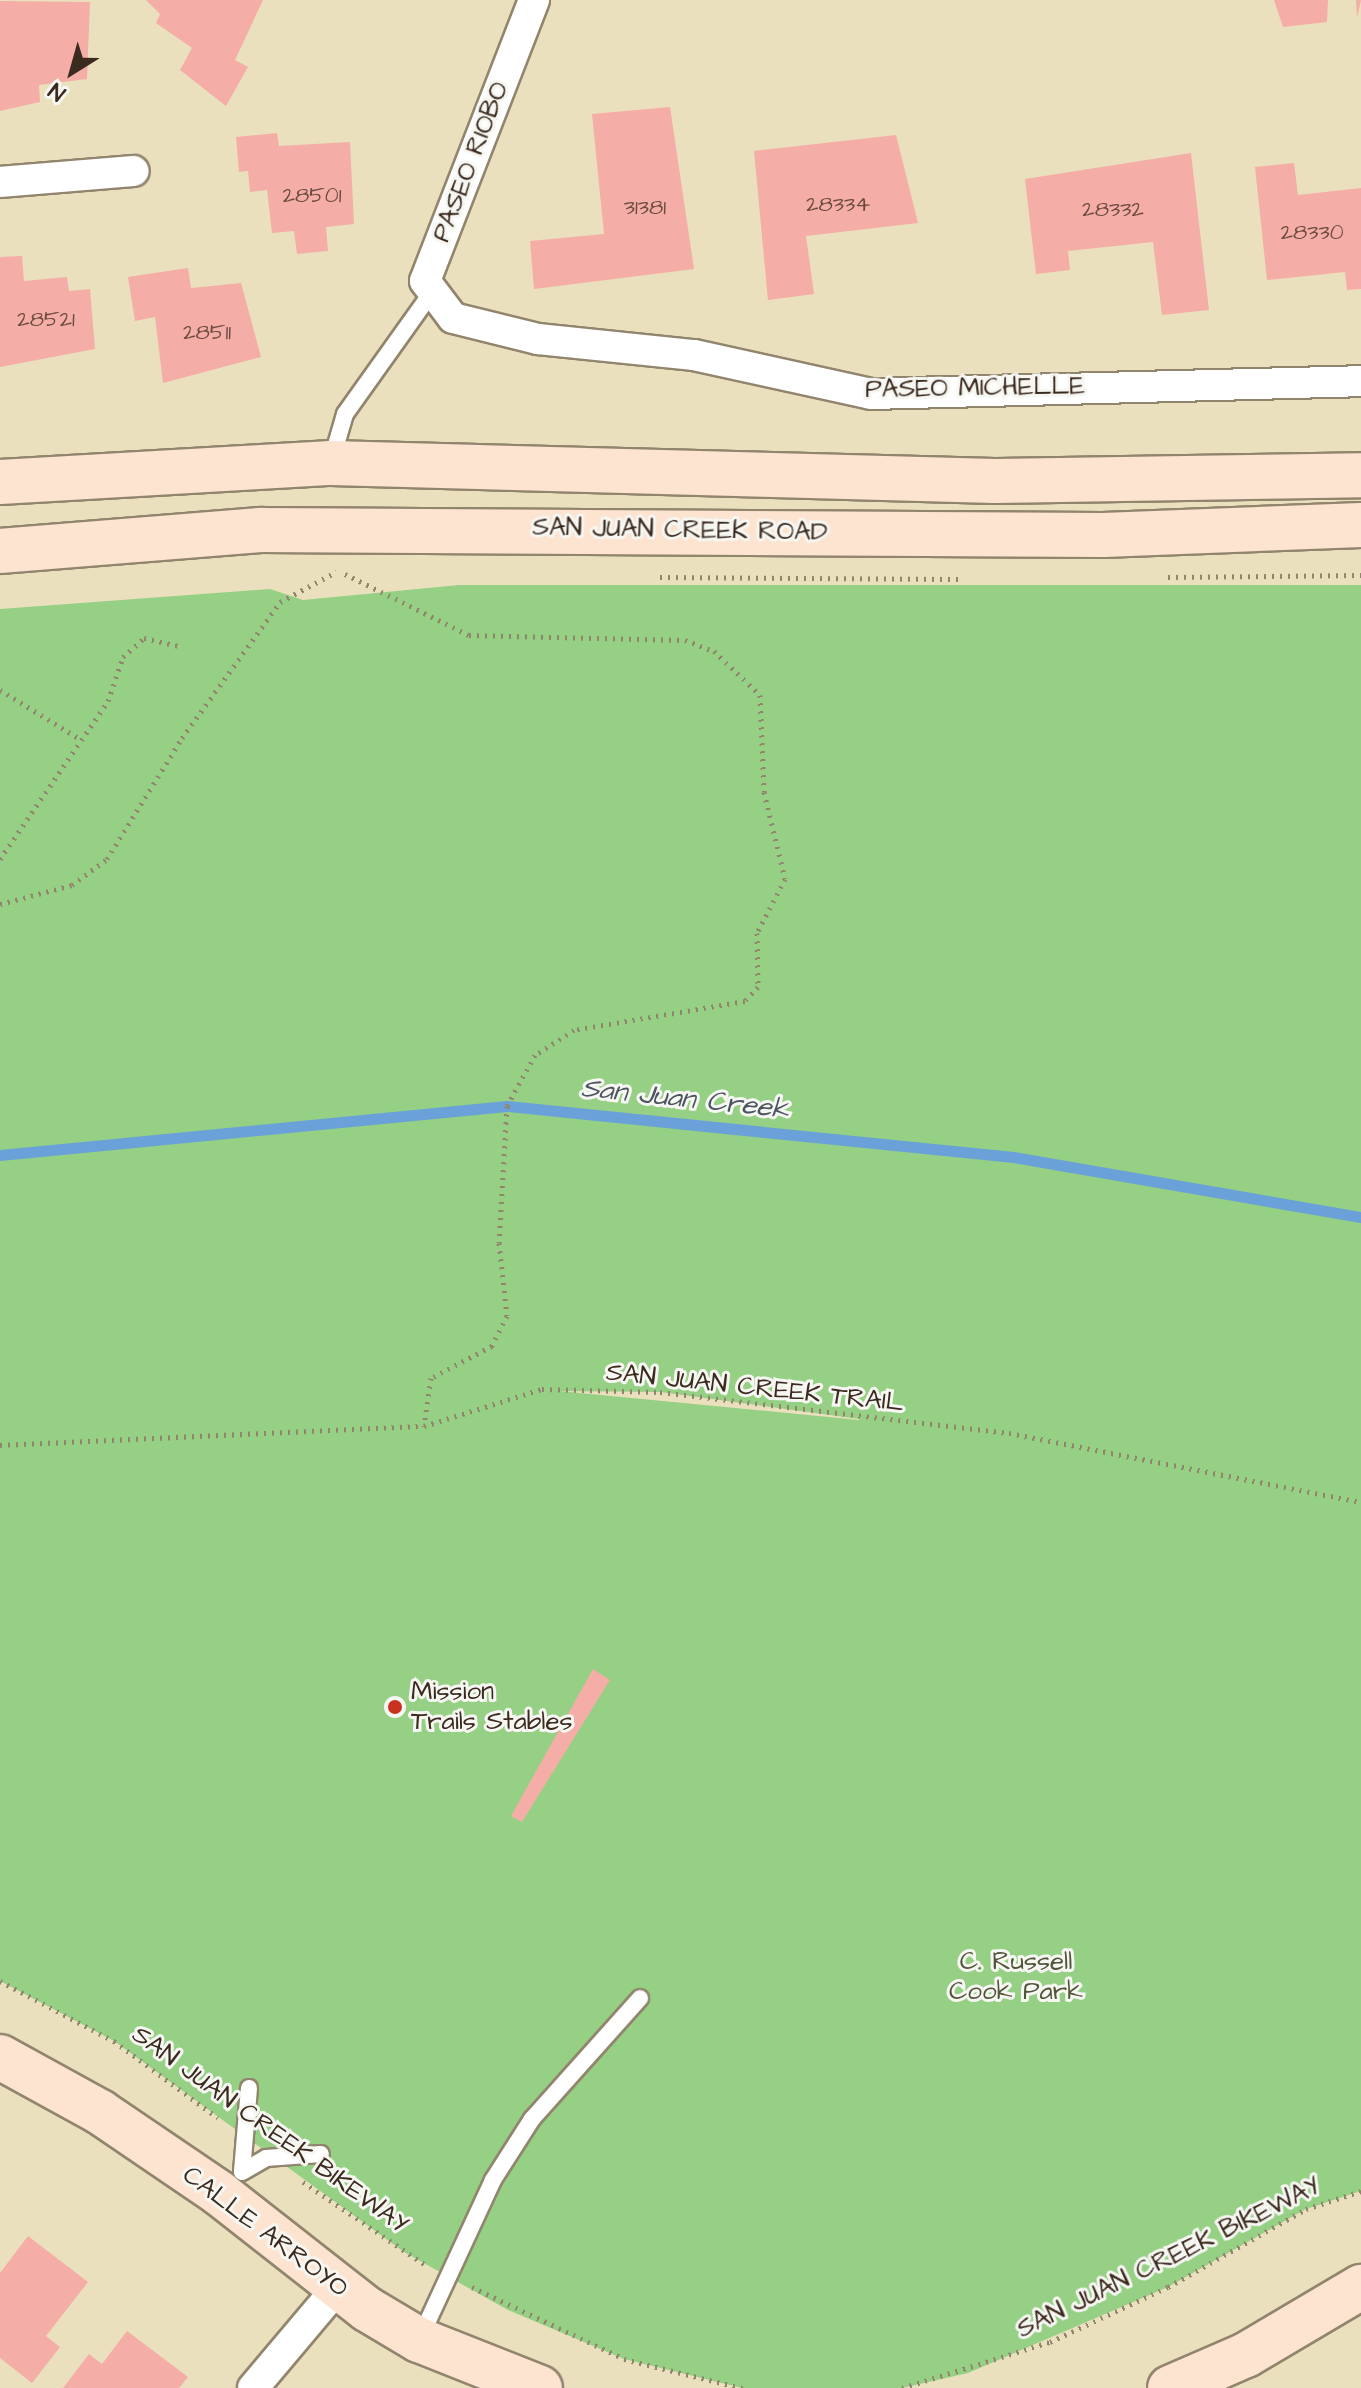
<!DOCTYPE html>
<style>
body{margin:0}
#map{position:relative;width:1361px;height:2388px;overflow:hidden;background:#eae0bd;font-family:"Architects Daughter",sans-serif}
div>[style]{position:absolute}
.green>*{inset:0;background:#95d084}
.stream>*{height:11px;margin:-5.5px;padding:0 5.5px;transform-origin:5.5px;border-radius:5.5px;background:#6aa1d8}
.building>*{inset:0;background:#f5ada7}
.path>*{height:5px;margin-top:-2.5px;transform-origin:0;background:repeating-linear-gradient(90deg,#92856e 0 2px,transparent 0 8px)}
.roads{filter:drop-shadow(2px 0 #92856e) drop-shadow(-2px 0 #92856e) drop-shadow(0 2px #92856e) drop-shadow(0 -2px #92856e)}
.lane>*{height:16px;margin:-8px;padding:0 8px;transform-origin:8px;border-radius:8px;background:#fff}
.street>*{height:30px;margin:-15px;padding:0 15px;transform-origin:15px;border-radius:15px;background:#fff}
.secondary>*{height:44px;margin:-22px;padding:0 22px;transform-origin:22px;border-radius:22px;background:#fde4d1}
.dots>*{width:22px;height:22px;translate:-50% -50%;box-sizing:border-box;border:4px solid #f6f6f2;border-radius:50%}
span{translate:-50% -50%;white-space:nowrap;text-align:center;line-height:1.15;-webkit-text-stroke:6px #f6f6f2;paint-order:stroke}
.number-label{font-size:22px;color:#6a4b40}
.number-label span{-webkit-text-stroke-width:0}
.street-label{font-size:26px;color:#3b2a1e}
.poi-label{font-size:26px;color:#3b2a1e}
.left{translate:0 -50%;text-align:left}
.park-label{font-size:26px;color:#525438}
.water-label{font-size:28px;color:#4b545f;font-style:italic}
.north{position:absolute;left:32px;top:32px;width:80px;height:80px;-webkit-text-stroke:6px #f6f6f2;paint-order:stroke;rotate:217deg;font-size:22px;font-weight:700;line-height:32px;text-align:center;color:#3b2a1e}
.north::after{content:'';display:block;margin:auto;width:28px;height:36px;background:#3b2a1e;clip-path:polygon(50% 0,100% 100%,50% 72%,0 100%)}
</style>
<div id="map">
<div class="green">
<div style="clip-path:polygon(evenodd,459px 585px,1361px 585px,1361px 2191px,1306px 2209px,1168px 2287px,968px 2373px,902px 2388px,742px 2388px,624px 2359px,508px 2310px,404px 2252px,114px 2041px,0 1981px,0 609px,270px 589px,303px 600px,459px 585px,559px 1391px,660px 1392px,859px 1419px,859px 1420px,559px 1391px)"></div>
</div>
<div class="stream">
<div style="left:0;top:1155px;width:509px;rotate:-5.52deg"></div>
<div style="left:507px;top:1106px;width:509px;rotate:5.76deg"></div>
<div style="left:1013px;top:1157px;width:353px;rotate:9.8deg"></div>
</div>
<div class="building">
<div style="clip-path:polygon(146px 0,263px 0,235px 60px,248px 67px,226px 106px,180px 70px,192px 48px,156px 23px,160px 14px)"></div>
<div style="clip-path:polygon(1274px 0,1328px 0,1327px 22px,1283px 27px)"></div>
<div style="clip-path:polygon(1356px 0,1361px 0,1357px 18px)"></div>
<div style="clip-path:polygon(0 1px,90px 2px,87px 79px,39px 85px,40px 102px,0 111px)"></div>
<div style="clip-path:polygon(670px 107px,694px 269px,534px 289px,530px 241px,604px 234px,592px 114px)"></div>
<div style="clip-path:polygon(277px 133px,279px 146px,350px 142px,354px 224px,326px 227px,328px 251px,297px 254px,294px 231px,272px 233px,267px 190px,250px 192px,248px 171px,239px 172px,236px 137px)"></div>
<div style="clip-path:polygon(896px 135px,918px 223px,806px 236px,814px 294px,768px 300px,754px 151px)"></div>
<div style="clip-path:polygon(1191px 153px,1209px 310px,1162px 315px,1153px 242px,1068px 251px,1070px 270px,1036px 274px,1025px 179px)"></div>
<div style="clip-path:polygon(1294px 163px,1298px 195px,1361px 188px,1361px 289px,1347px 290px,1345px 272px,1267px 280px,1255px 167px)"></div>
<div style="clip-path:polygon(22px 256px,24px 281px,67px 277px,69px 291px,90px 289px,95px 349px,0 367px,0 257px)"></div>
<div style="clip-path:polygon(188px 268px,191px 288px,241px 283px,261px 357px,163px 383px,155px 317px,135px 321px,128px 277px)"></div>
<div style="clip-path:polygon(593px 1669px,610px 1680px,522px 1822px,511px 1816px)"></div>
<div style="clip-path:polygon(28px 2236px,88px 2282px,46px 2336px,60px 2347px,32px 2383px,0 2358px,0 2273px)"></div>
<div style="clip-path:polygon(127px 2331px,188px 2377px,179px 2388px,63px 2388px,89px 2354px,102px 2364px)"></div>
</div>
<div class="path">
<div style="left:345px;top:574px;width:138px;rotate:26.2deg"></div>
<div style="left:469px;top:635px;width:216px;rotate:1.3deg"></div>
<div style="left:685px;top:640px;width:31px;rotate:21deg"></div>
<div style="left:714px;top:651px;width:64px;rotate:43.7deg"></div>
<div style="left:760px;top:695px;width:97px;rotate:87.6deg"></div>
<div style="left:764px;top:792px;width:89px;rotate:76.4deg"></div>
<div style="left:785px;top:879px;width:61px;rotate:117.4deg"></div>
<div style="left:757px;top:933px;width:54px;rotate:88.9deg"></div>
<div style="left:758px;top:987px;width:19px;rotate:133deg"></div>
<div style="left:745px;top:1001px;width:173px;rotate:170.4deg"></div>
<div style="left:574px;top:1030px;width:46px;rotate:147.3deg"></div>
<div style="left:535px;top:1055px;width:58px;rotate:118.8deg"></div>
<div style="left:507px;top:1106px;width:137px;rotate:93.3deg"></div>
<div style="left:499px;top:1243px;width:73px;rotate:83.7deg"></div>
<div style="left:507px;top:1316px;width:34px;rotate:117deg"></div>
<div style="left:492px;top:1346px;width:69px;rotate:152.3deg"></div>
<div style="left:431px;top:1378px;width:49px;rotate:98.3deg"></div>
<div style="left:660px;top:577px;width:298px;rotate:0.4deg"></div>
<div style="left:1168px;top:577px;width:193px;rotate:-0.6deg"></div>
<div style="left:0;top:690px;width:92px;rotate:31.6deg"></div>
<div style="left:0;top:859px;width:191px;rotate:-55.6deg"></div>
<div style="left:108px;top:701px;width:46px;rotate:-71.2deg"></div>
<div style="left:123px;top:657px;width:28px;rotate:-42deg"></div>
<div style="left:144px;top:638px;width:36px;rotate:13deg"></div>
<div style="left:0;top:904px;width:74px;rotate:-14.8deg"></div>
<div style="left:72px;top:885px;width:44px;rotate:-36.6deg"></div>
<div style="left:107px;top:859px;width:142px;rotate:-58.2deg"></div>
<div style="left:182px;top:738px;width:168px;rotate:-54.2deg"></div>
<div style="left:280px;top:602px;width:64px;rotate:-28.2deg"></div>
<div style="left:0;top:1445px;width:424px;rotate:-2.6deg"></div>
<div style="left:424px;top:1426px;width:124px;rotate:-17.4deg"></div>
<div style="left:542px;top:1389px;width:118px;rotate:1.5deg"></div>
<div style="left:660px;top:1392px;width:351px;rotate:6.7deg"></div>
<div style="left:1009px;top:1433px;width:359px;rotate:11.1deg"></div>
<div style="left:0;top:1981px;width:129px;rotate:27.8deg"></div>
<div style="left:114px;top:2041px;width:129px;rotate:36.5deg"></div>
<div style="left:303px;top:2182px;width:150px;rotate:34.1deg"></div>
<div style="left:472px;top:2287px;width:168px;rotate:25.3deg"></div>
<div style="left:624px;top:2359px;width:122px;rotate:13.8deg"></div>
<div style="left:902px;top:2388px;width:155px;rotate:-17.3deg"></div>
<div style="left:1050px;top:2342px;width:130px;rotate:-25deg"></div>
<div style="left:1168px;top:2287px;width:159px;rotate:-29.5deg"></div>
<div style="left:1306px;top:2209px;width:58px;rotate:-18.1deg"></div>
</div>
<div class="roads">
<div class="lane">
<div style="left:331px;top:462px;width:50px;rotate:-73.7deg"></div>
<div style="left:345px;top:414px;width:150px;rotate:-54.5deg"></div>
<div style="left:249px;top:2088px;width:84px;rotate:94.8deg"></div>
<div style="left:242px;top:2172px;width:28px;rotate:-30deg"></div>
<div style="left:266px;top:2158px;width:55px;rotate:-4.2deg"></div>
<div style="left:420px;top:2338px;width:174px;rotate:-65.2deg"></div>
<div style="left:493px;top:2180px;width:72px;rotate:-57.4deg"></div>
<div style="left:532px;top:2119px;width:162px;rotate:-48.2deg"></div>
</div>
<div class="street">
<div style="left:534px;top:0;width:301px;rotate:111.2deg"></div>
<div style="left:425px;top:281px;width:46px;rotate:52.9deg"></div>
<div style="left:453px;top:318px;width:88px;rotate:13.9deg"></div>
<div style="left:538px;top:339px;width:157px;rotate:5.9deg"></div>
<div style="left:694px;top:355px;width:181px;rotate:12.4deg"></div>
<div style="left:871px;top:394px;width:490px;rotate:-1.5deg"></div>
<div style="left:0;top:182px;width:134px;rotate:-4.7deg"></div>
<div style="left:253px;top:2388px;width:132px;rotate:-49.9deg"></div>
</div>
<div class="secondary">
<div style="left:0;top:482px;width:332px;rotate:-3.3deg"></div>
<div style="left:331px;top:463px;width:664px;rotate:1.55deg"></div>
<div style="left:995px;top:481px;width:366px;rotate:-0.9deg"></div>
<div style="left:0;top:551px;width:261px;rotate:-4.6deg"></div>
<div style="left:260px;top:530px;width:843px;rotate:0.34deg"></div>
<div style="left:1103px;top:535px;width:258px;rotate:-2.2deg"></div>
<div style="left:0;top:2057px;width:114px;rotate:28.8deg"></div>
<div style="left:100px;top:2112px;width:144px;rotate:34.2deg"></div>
<div style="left:219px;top:2193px;width:188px;rotate:38.1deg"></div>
<div style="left:367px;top:2309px;width:61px;rotate:30.8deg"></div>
<div style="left:419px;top:2340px;width:130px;rotate:21.6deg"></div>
<div style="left:1170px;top:2388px;width:83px;rotate:-23.5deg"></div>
<div style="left:1246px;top:2355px;width:134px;rotate:-30.6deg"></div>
</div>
</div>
<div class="dots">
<div style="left:395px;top:1707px;background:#c8321e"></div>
</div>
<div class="number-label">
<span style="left:312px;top:196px">28501</span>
<span style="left:838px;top:205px">28334</span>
<span style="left:645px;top:208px">31381</span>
<span style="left:1113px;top:210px">28332</span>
<span style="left:1312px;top:233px">28330</span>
<span style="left:46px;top:320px">28521</span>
<span style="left:207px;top:333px">28511</span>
</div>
<div class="street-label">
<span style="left:471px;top:162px;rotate:-69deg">PASEO RIOBO</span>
<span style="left:975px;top:388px;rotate:-1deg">PASEO MICHELLE</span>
<span style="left:680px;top:530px;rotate:1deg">SAN JUAN CREEK ROAD</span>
<span style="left:755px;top:1388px;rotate:6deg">SAN JUAN CREEK TRAIL</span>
<span style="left:270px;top:2130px;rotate:36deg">SAN JUAN CREEK BIKEWAY</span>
<span style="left:265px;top:2232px;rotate:37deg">CALLE ARROYO</span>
<span style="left:1169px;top:2258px;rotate:-26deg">SAN JUAN CREEK BIKEWAY</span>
</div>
<div class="poi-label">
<span class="left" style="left:411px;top:1707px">Mission<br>Trails Stables</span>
</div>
<div class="park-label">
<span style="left:1016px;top:1977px">C. Russell<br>Cook Park</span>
</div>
<div class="water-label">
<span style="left:685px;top:1099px;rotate:6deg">San Juan Creek</span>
</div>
<div class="north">N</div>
</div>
